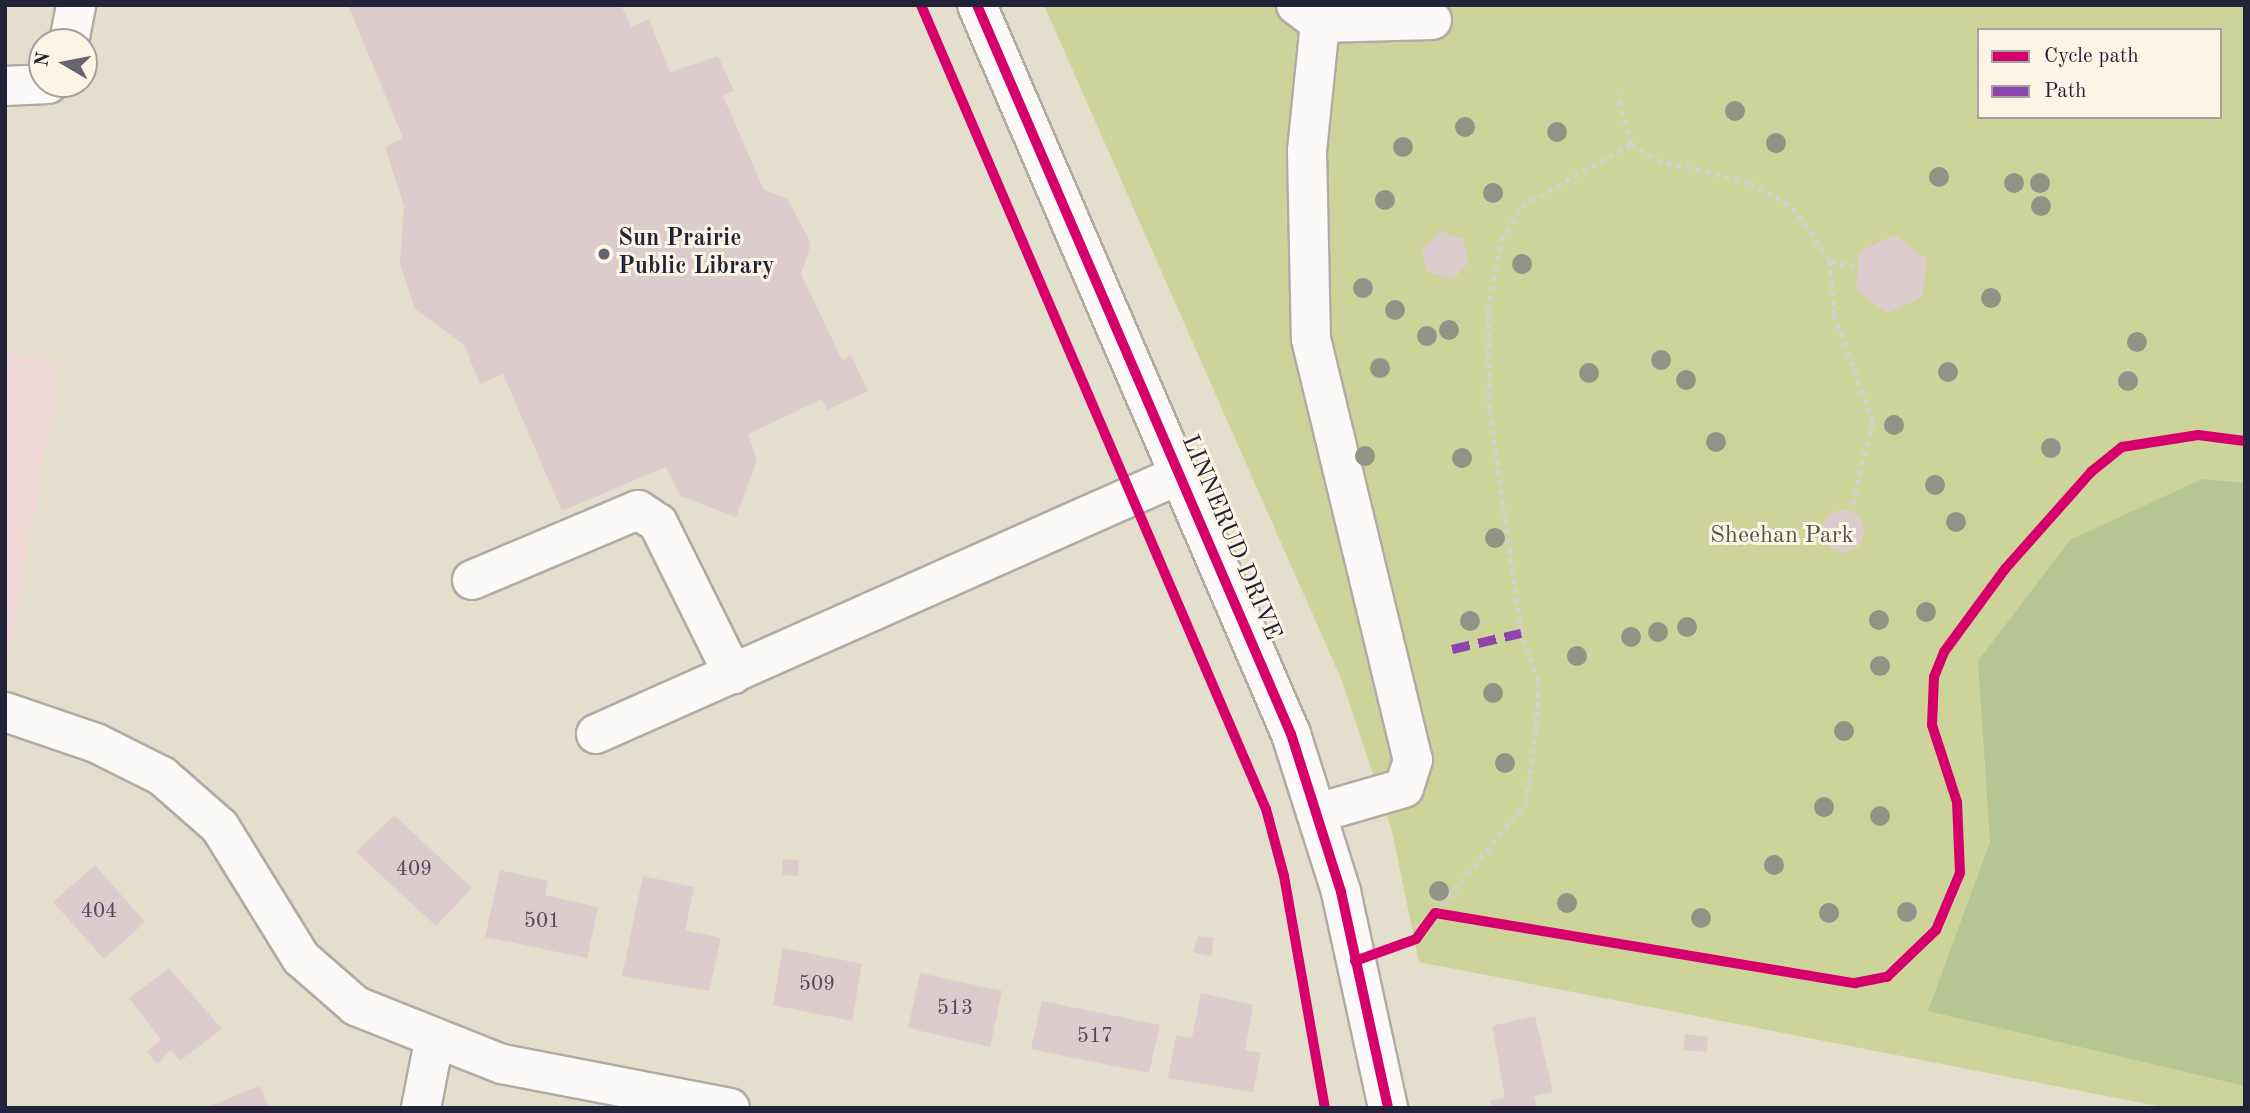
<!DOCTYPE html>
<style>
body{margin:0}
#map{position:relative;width:2250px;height:1113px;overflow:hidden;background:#e4decd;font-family:"Old Standard TT",serif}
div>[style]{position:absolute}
.built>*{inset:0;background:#edd6d4}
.green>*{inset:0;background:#ccd49a}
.forest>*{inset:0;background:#b7c592}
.building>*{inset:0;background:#ddccce}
.round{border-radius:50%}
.path>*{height:4.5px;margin-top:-2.25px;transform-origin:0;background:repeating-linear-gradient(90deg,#d1d0cd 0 5px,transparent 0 10px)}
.roads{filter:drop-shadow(2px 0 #b0aca4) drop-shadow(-2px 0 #b0aca4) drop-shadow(0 2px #b0aca4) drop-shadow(0 -2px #b0aca4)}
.minor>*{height:38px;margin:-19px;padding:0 19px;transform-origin:19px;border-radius:19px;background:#fbfaf8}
.quiet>*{height:9px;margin-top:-4.5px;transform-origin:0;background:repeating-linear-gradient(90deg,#8e44ad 0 18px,transparent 0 27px)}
.cycleway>*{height:10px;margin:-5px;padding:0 5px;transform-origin:5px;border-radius:5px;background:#d6006c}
.trees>*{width:20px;height:20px;margin:-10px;border-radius:50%;background:#929386}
.dots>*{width:19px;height:19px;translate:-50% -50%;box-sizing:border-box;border:4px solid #fcf5e5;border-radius:50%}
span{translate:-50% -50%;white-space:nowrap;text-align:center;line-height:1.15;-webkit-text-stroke:6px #fcf5e5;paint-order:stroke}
.number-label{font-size:21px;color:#514c60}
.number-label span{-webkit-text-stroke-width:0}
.poi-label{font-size:24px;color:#22223b;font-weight:700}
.left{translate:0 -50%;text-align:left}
.park-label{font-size:24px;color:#4f554b}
.street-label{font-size:24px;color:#22223b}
.frame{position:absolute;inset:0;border:7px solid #22223b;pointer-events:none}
.legend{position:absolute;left:1977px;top:28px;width:245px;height:91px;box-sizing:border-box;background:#fcf5e5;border:2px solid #a5a1a1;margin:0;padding:9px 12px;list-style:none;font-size:21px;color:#22223b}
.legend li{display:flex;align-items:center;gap:14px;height:35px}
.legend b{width:35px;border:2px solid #a5a1a1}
.north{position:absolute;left:28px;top:28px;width:70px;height:70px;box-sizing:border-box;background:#fcf5e5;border:2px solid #a5a1a1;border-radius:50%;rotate:280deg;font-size:19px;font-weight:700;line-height:28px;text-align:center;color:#22223b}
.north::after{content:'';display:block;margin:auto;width:24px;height:32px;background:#66646e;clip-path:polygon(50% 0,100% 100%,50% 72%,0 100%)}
</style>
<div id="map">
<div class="built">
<div style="clip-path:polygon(5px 353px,61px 364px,5px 674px)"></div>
</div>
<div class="green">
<div style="clip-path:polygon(evenodd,1044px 5px,2245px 5px,2245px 1108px,2168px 1108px,1419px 962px,1392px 831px,1342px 681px,1044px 5px,1979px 30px,2220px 30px,2220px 117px,1979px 117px,1979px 30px)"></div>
</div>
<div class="forest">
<div style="clip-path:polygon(2202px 479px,2245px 483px,2245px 1086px,1928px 1011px,1990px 842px,1978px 661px,2070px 540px)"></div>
</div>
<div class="building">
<div style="clip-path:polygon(348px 5px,621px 5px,631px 27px,649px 19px,670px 72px,718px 56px,734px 91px,723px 96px,764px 190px,787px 198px,811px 243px,801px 274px,842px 360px,851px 355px,868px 391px,827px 410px,822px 399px,748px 434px,757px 460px,736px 517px,680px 496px,666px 467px,562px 511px,503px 374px,480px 384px,464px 345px,415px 309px,400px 264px,404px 206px,385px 147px,403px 138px)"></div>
<div style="clip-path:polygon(1440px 231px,1463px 239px,1468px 263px,1452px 280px,1427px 271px,1422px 251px)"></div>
<div style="clip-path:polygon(1894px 235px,1927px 259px,1922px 297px,1887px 313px,1856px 290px,1859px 252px)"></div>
<div class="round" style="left:1822px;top:510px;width:42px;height:42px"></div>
<div style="clip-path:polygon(394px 815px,472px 888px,436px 926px,356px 852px)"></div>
<div style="clip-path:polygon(783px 859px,799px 860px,798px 876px,782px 875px)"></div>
<div style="clip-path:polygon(95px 865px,145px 922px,104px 959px,53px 902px)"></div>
<div style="clip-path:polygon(500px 870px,548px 881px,545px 895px,598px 907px,587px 958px,485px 937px)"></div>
<div style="clip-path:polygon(643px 876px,694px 887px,685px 930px,721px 938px,709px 991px,622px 976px)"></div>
<div style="clip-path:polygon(1198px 936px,1214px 938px,1211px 956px,1193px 952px)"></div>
<div style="clip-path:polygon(783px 948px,862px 964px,852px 1021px,773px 1005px)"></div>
<div style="clip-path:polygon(169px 968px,222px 1029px,180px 1061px,171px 1050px,157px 1064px,147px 1051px,161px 1040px,129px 998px)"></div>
<div style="clip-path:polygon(920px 973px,1002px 991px,990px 1047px,908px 1028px)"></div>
<div style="clip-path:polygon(1201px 993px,1253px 1005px,1245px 1050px,1261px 1053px,1253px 1092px,1168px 1078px,1176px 1035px,1192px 1038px)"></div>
<div style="clip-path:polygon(1042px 1001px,1160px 1025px,1149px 1073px,1031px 1049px)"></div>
<div style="clip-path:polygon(1535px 1016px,1553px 1092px,1534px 1096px,1537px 1108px,1492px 1108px,1490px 1101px,1505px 1098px,1492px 1026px)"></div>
<div style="clip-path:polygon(1685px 1034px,1708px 1037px,1707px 1052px,1683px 1050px)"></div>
<div style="clip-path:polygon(260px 1086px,269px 1108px,205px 1108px)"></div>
</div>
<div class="path">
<div style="left:1631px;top:144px;width:31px;rotate:32deg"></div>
<div style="left:1657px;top:160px;width:96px;rotate:13.3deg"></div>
<div style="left:1750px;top:182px;width:50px;rotate:30.2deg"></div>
<div style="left:1793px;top:207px;width:65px;rotate:55.6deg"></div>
<div style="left:1830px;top:261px;width:53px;rotate:85.7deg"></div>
<div style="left:1834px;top:314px;width:115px;rotate:70.1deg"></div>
<div style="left:1873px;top:422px;width:89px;rotate:103.7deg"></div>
<div style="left:1830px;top:261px;width:26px;rotate:13deg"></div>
<div style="left:1435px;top:913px;width:143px;rotate:-50.4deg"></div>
<div style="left:1526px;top:803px;width:77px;rotate:-82.5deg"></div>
<div style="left:1536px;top:727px;width:46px;rotate:-87.5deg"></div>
<div style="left:1538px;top:681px;width:51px;rotate:-109.5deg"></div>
<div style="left:1521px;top:633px;width:227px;rotate:-98.1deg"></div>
<div style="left:1489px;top:408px;width:98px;rotate:-90.6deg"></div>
<div style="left:1488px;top:310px;width:71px;rotate:-79.5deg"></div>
<div style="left:1501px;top:240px;width:40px;rotate:-58deg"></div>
<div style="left:1522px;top:206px;width:125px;rotate:-29.6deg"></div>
<div style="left:1631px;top:144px;width:52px;rotate:-105.6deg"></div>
</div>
<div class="roads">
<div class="minor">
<div style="left:977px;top:5px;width:794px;rotate:66.7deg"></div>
<div style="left:1291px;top:734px;width:166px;rotate:72.4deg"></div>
<div style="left:1341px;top:892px;width:221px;rotate:77.7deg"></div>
<div style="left:1296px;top:5px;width:30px;rotate:37deg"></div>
<div style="left:1320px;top:23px;width:129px;rotate:95.8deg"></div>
<div style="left:1307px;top:151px;width:188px;rotate:88.8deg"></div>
<div style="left:1311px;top:339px;width:433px;rotate:76.4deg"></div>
<div style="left:1413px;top:760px;width:29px;rotate:108deg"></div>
<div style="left:1404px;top:788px;width:90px;rotate:163.8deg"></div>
<div style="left:1320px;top:23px;width:112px;rotate:-1.5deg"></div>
<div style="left:69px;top:42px;width:38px;rotate:-79deg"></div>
<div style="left:5px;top:86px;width:43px;rotate:-2.7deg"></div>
<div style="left:472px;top:580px;width:180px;rotate:-22.9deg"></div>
<div style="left:638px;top:510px;width:24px;rotate:33deg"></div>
<div style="left:658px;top:523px;width:169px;rotate:63.6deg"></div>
<div style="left:5px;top:712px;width:96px;rotate:18.8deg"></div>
<div style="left:96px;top:743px;width:74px;rotate:26.6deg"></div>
<div style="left:162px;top:776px;width:77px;rotate:41.3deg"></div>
<div style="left:220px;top:827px;width:154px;rotate:58.3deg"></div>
<div style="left:301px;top:958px;width:73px;rotate:41.1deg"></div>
<div style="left:356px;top:1006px;width:157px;rotate:21.7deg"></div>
<div style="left:502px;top:1064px;width:232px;rotate:10.9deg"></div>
<div style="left:596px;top:734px;width:640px;rotate:-23.96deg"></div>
<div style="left:421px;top:1108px;width:67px;rotate:-78.9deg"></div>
</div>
</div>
<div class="quiet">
<div style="left:1452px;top:649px;width:71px;rotate:-13.1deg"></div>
</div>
<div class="cycleway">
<div style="left:921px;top:5px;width:875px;rotate:66.78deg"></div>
<div style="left:1266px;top:809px;width:69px;rotate:75deg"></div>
<div style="left:1284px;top:876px;width:236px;rotate:80deg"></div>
<div style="left:977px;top:5px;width:794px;rotate:66.7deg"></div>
<div style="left:1291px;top:734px;width:166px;rotate:72.4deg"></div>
<div style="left:1341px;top:892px;width:221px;rotate:77.7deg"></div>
<div style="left:1355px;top:961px;width:65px;rotate:-19.8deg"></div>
<div style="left:1416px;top:939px;width:32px;rotate:-54deg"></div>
<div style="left:1435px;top:913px;width:426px;rotate:9.5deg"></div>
<div style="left:1855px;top:983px;width:33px;rotate:-11deg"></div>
<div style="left:1887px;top:977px;width:68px;rotate:-43.8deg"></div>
<div style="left:1936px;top:930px;width:62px;rotate:-67.2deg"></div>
<div style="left:1960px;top:873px;width:71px;rotate:-92.4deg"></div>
<div style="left:1957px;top:802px;width:81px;rotate:-108deg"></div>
<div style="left:1932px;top:725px;width:48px;rotate:-87.6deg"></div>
<div style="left:1934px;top:677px;width:27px;rotate:-68deg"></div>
<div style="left:1944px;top:652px;width:103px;rotate:-53.7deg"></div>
<div style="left:2005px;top:569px;width:130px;rotate:-48.4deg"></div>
<div style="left:2091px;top:472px;width:40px;rotate:-39deg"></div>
<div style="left:2122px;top:447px;width:77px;rotate:-9deg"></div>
<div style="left:2198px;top:435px;width:47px;rotate:7.3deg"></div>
</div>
<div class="trees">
<div style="left:1735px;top:111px"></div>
<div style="left:1465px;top:127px"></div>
<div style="left:1557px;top:132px"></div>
<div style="left:1776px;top:143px"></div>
<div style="left:1403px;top:147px"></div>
<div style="left:1939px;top:177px"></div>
<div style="left:2014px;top:183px"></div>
<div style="left:2040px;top:183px"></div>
<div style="left:1493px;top:193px"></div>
<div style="left:1385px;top:200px"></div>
<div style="left:2041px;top:206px"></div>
<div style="left:1522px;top:264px"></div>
<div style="left:1363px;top:288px"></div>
<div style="left:1991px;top:298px"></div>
<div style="left:1395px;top:310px"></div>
<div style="left:1449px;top:330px"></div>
<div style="left:1427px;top:336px"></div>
<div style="left:2137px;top:342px"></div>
<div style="left:1661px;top:360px"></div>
<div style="left:1380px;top:368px"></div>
<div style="left:1948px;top:372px"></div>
<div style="left:1589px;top:373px"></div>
<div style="left:1686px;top:380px"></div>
<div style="left:2128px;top:381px"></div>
<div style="left:1894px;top:425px"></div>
<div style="left:1716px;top:442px"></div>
<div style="left:2051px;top:448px"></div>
<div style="left:1365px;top:456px"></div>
<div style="left:1462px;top:458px"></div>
<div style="left:1935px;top:485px"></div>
<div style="left:1956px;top:522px"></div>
<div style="left:1495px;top:538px"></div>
<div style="left:1926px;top:612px"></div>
<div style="left:1879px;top:620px"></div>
<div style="left:1470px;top:621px"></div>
<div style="left:1687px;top:627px"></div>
<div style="left:1658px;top:632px"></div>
<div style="left:1631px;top:637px"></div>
<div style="left:1577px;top:656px"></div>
<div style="left:1880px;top:666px"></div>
<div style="left:1493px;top:693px"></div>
<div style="left:1844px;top:731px"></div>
<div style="left:1505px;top:763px"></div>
<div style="left:1824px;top:807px"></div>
<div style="left:1880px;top:816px"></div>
<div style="left:1774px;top:865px"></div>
<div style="left:1439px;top:891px"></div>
<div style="left:1567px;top:903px"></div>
<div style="left:1907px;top:912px"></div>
<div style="left:1829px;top:913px"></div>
<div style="left:1701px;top:918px"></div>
</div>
<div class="dots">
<div style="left:604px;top:254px;background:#66646e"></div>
</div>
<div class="number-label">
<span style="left:414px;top:870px">409</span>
<span style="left:99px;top:912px">404</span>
<span style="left:542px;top:922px">501</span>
<span style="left:817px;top:985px">509</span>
<span style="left:955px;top:1009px">513</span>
<span style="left:1095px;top:1037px">517</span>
</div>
<div class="poi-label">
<span class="left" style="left:618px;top:254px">Sun Prairie<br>Public Library</span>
</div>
<div class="park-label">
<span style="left:1782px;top:537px">Sheehan Park</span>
</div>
<div class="street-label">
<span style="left:1230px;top:538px;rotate:67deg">LINNERUD DRIVE</span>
</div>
<div class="frame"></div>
<ul class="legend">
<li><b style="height:9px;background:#d6006c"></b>Cycle path</li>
<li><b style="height:9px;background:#8e44ad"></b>Path</li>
</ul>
<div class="north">N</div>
</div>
